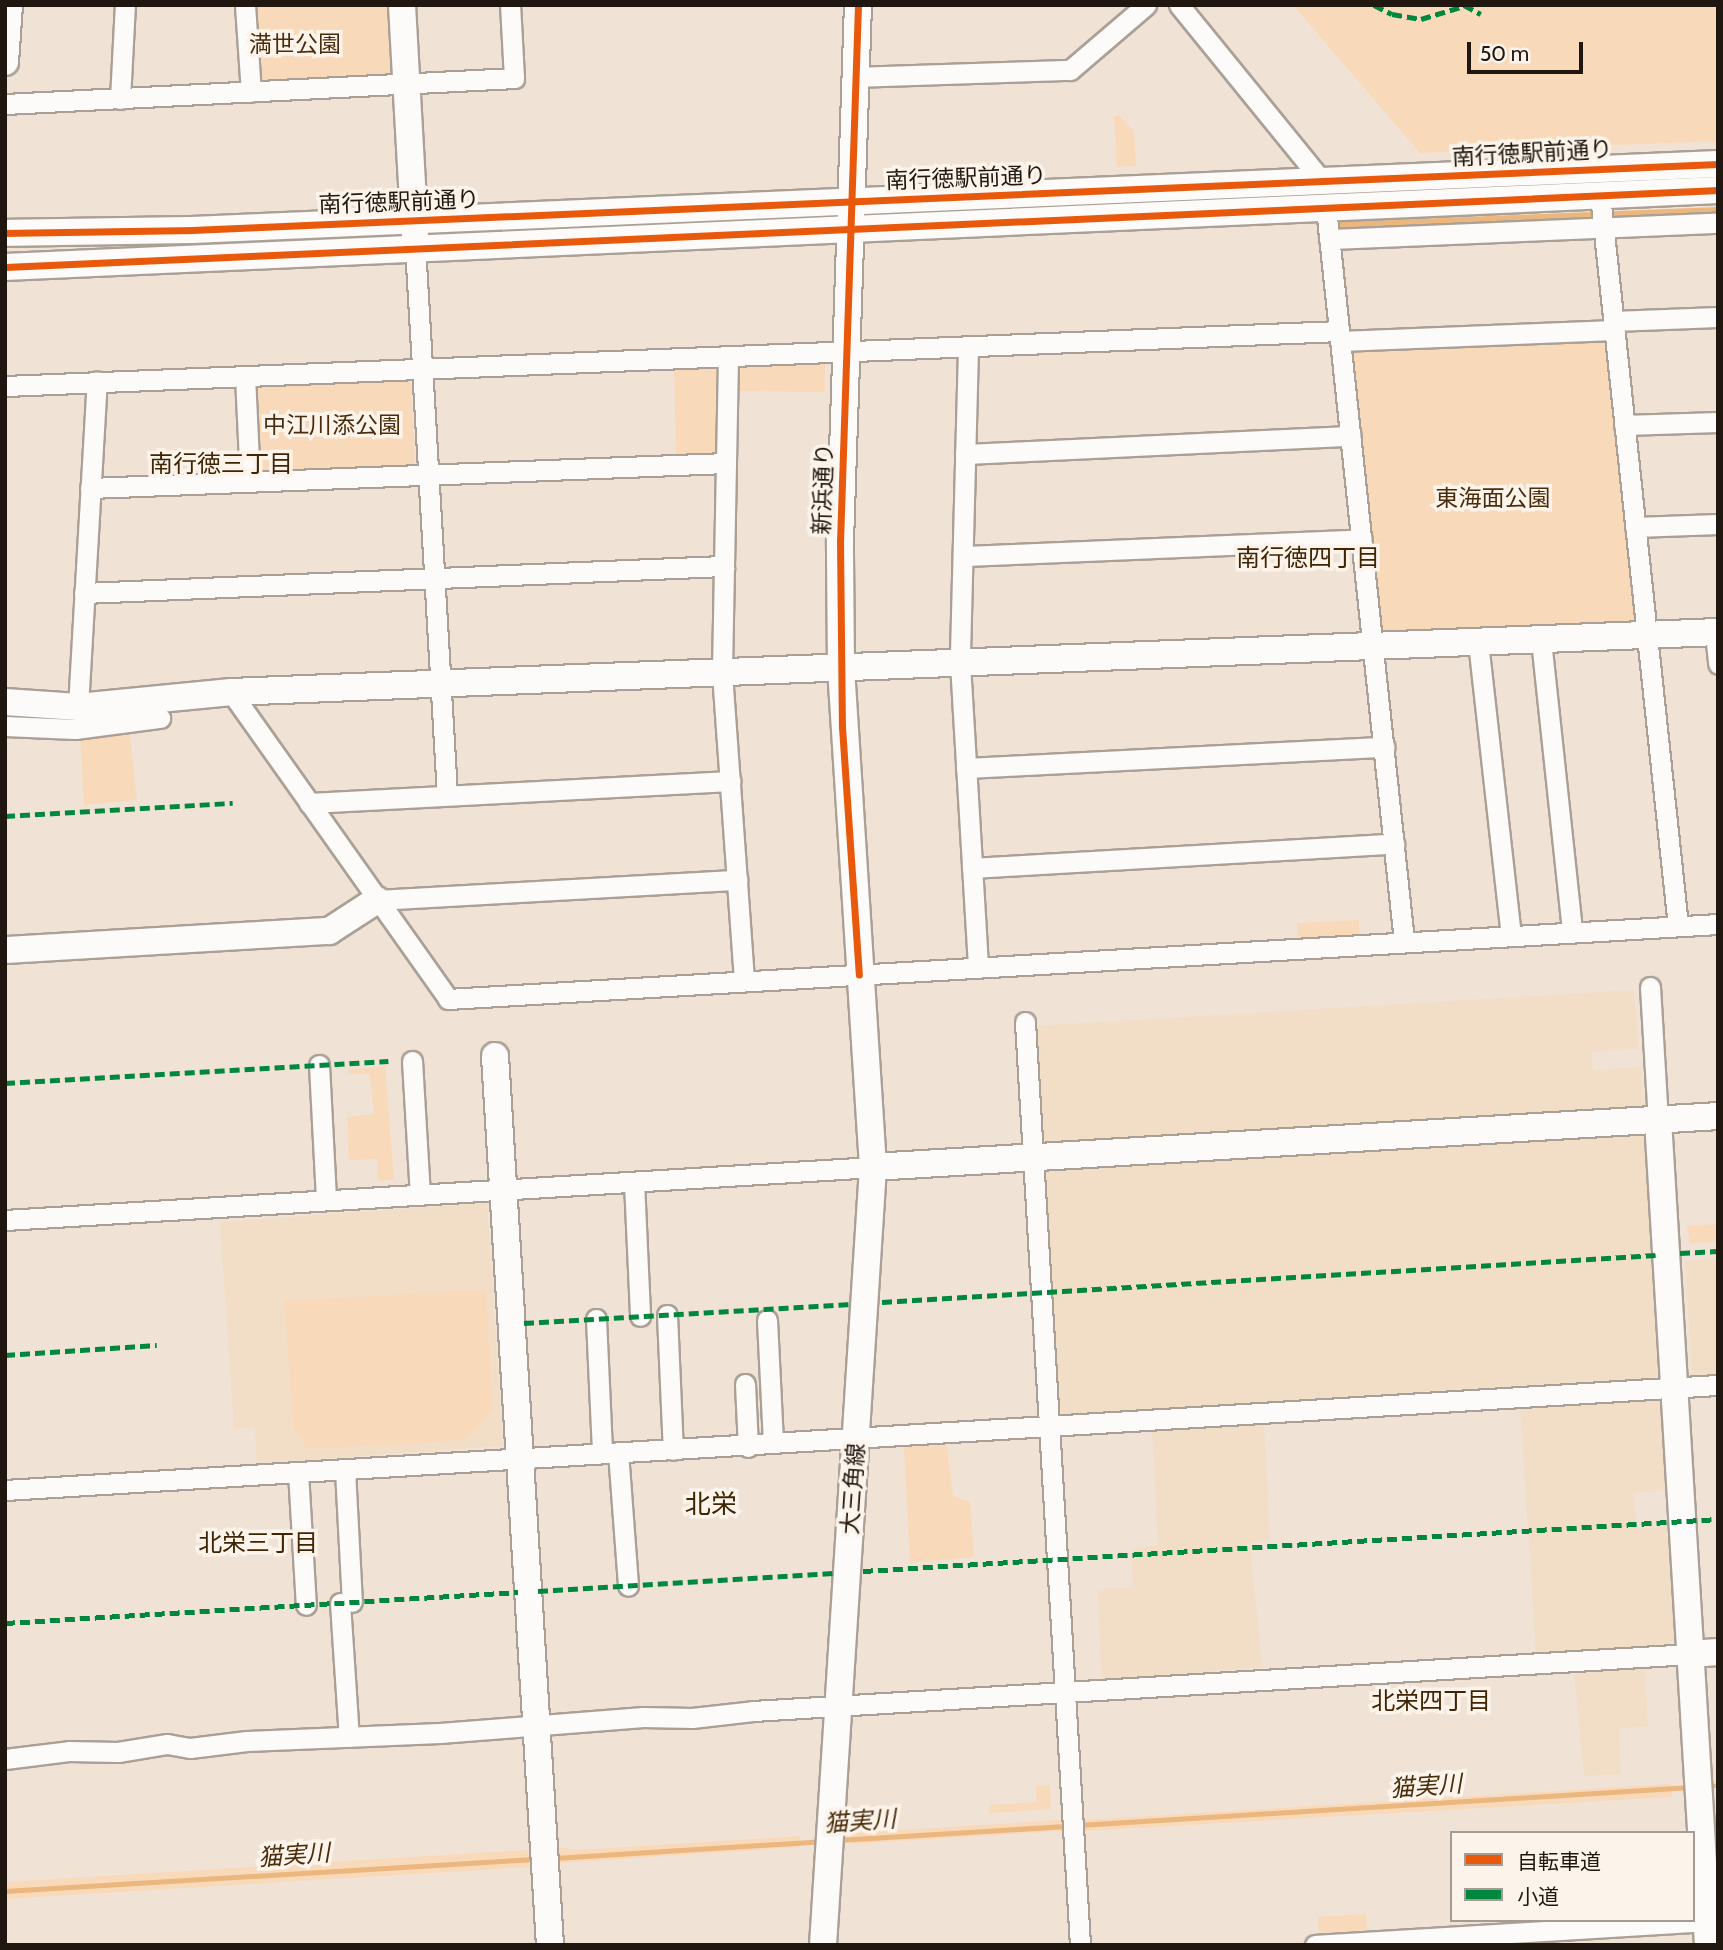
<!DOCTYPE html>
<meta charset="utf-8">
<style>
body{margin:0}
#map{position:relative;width:1723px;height:1950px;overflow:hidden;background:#f0e3d6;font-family:Cabin,"Noto Sans JP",sans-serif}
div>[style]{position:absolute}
.built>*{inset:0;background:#f2ddc7}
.green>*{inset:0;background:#f8d9b9}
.water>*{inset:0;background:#ebb77e}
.stream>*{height:4.5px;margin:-2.25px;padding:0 2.25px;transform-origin:2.25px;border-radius:2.25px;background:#ebb77e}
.roads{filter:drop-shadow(2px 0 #aaa096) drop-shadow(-2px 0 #aaa096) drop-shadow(0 2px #aaa096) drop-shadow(0 -2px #aaa096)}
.street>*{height:19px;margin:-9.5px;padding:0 9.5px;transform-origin:9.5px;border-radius:9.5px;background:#fdfbf9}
.secondary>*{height:26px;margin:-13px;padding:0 13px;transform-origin:13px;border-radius:13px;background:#fdfbf9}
.quiet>*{height:5px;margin-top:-2.5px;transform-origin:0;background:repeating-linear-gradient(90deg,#00873e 0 10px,transparent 0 15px)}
.cycleway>*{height:7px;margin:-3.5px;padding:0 3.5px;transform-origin:3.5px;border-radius:3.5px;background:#e8590c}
span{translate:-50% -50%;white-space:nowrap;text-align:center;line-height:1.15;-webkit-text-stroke:7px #fcf3ea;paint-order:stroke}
.park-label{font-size:23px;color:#482c0b}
.street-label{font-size:23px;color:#201810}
.neighbourhood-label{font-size:24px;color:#3f2504}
.water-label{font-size:24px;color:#492d0d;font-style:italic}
.quarter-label{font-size:26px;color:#3f2504}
.frame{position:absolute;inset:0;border:7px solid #201810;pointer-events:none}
.legend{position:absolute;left:1450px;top:1831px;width:245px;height:91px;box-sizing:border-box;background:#fcf3ea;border:2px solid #a49b93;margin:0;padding:9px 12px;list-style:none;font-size:21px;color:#201810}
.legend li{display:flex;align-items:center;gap:14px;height:35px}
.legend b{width:35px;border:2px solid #a49b93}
.scale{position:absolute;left:1467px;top:42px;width:116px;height:32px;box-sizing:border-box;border:4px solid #201810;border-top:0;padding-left:9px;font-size:21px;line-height:24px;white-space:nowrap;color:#201810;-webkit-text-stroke:5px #fcf3ea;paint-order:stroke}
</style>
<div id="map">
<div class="built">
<div style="clip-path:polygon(1634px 990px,1639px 1049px,1591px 1052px,1593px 1070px,1641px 1067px,1643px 1106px,1040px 1143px,1034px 1026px)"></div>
<div style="clip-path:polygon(1638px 1132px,1646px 1139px,1661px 1372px,1655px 1377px,1064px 1414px,1058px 1407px,1045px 1172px)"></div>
<div style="clip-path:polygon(487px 1203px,503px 1446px,257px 1463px,255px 1427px,234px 1429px,220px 1222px)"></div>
<div style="clip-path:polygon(1718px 1258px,1718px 1374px,1692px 1375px,1685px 1261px)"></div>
<div style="clip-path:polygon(1662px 1398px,1670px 1490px,1633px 1493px,1637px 1529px,1669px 1526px,1676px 1636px,1668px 1645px,1536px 1652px,1520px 1408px)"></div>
<div style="clip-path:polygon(1264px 1421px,1270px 1540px,1250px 1542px,1262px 1667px,1102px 1680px,1097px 1589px,1133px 1587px,1131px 1548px,1158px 1546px,1152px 1430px)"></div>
<div style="clip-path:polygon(1645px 1668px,1648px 1726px,1619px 1729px,1621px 1774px,1584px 1776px,1574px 1674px)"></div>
</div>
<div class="green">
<div style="clip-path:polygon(249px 5px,388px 5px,392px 73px,387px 79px,259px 86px)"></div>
<div style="clip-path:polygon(1293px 5px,1718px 5px,1718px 141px,1420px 153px)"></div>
<div style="clip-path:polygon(1119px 115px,1134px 131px,1136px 166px,1117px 167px,1114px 116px)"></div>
<div style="clip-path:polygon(1602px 338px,1606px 343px,1636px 618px,1632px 623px,1384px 633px,1378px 629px,1349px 354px,1353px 348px)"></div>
<div style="clip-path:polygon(825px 362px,825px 392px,734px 391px,735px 367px,741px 363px)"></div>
<div style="clip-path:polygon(716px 366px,722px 371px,720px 449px,715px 454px,676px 455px,674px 367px)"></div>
<div style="clip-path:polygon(406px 377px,411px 385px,415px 462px,409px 467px,257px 472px,255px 383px)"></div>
<div style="clip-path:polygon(129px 728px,137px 800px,84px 805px,80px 734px)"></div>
<div style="clip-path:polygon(1359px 920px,1359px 937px,1298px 941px,1297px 923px)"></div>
<div style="clip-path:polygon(385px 1066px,394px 1180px,378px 1181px,377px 1159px,349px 1160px,347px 1117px,374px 1114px,370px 1074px,347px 1074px,347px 1070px)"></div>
<div style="clip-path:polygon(1718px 1224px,1718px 1242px,1690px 1243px,1687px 1226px)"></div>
<div style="clip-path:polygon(486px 1290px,492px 1409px,476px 1430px,463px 1440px,308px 1449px,294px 1428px,284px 1301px)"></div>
<div style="clip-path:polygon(947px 1445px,953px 1496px,970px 1502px,974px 1557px,910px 1563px,904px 1447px)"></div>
<div style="clip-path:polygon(1671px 1784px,1672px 1797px,1085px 1831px,1084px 1820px)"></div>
<div style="clip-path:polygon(1050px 1785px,1051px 1809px,989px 1813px,989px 1805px,1037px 1802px,1036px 1786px)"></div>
<div style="clip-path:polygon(1062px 1820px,1062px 1831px,851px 1844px,851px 1833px)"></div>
<div style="clip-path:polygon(800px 1836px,800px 1847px,560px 1863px,559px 1847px,577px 1850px)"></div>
<div style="clip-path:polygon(528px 1850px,530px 1867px,5px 1899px,5px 1882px)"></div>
<div style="clip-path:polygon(1366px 1914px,1367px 1930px,1319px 1933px,1318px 1917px)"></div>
</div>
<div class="water">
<div style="clip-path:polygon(1718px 207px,1718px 218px,1340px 234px,1339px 222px)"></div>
</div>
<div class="stream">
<div style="left:1707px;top:1786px;width:11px"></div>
<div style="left:1079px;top:1825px;width:613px;rotate:-3.55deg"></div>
<div style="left:838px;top:1840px;width:228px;rotate:-3.5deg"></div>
<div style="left:555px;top:1858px;width:268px;rotate:-3.6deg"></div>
<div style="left:5px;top:1891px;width:531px;rotate:-3.46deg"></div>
</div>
<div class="roads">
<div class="street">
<div style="left:245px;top:5px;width:87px;rotate:86.1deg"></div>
<div style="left:1179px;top:5px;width:228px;rotate:50.9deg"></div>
<div style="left:855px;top:77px;width:215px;rotate:-1.9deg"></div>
<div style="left:1070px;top:70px;width:100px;rotate:-40.5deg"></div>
<div style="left:120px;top:99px;width:94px;rotate:-87deg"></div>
<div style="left:5px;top:104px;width:510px;rotate:-2.92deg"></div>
<div style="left:514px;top:78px;width:73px;rotate:-93.1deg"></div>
<div style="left:1600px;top:195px;width:735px;rotate:83.91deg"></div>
<div style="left:1326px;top:208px;width:738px;rotate:83.93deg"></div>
<div style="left:1329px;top:239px;width:389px;rotate:-2.4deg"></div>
<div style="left:415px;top:246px;width:550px;rotate:86.66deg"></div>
<div style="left:1613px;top:321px;width:105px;rotate:-2.2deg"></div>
<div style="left:1340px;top:341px;width:274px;rotate:-2.3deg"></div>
<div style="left:968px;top:348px;width:315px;rotate:91.5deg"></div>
<div style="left:960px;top:663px;width:305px;rotate:86.6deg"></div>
<div style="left:728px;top:358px;width:315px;rotate:91.1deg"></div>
<div style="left:722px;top:673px;width:309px;rotate:85.9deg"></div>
<div style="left:245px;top:376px;width:105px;rotate:87.3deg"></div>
<div style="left:5px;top:386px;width:1335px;rotate:-2.36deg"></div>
<div style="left:1624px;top:425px;width:94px;rotate:-1.8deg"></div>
<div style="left:965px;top:454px;width:386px;rotate:-2.7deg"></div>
<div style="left:90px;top:488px;width:636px;rotate:-2.25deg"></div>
<div style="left:1635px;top:527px;width:83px;rotate:-2.1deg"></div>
<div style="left:963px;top:556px;width:399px;rotate:-2.4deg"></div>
<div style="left:84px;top:593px;width:641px;rotate:-2.42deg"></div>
<div style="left:1715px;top:633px;width:31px;rotate:84deg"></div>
<div style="left:1541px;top:640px;width:294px;rotate:83.9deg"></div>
<div style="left:1478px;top:642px;width:296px;rotate:83.6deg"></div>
<div style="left:231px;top:692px;width:376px;rotate:54.7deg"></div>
<div style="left:448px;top:999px;width:1272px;rotate:-3.38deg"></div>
<div style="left:78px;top:707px;width:326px;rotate:-86.7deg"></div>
<div style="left:5px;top:726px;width:70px;rotate:2.5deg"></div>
<div style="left:75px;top:729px;width:86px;rotate:-7.4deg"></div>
<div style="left:966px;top:768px;width:419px;rotate:-2.9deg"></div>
<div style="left:309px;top:803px;width:422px;rotate:-3deg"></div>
<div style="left:972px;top:868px;width:423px;rotate:-3.3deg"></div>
<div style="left:377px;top:900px;width:361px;rotate:-3.2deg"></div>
<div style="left:1650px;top:987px;width:133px;rotate:86.6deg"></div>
<div style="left:1025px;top:1022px;width:925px;rotate:86.59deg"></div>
<div style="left:412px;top:1061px;width:134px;rotate:86.6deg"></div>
<div style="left:319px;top:1065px;width:135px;rotate:87deg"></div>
<div style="left:634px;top:1182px;width:134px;rotate:87.4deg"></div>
<div style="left:5px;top:1220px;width:870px;rotate:-3.49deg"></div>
<div style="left:667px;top:1315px;width:135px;rotate:87.5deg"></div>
<div style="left:596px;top:1319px;width:133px;rotate:87.4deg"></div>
<div style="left:767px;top:1320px;width:123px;rotate:87.2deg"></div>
<div style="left:745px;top:1384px;width:63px;rotate:87.3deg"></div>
<div style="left:618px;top:1452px;width:134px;rotate:85.7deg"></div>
<div style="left:345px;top:1470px;width:132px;rotate:87deg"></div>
<div style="left:298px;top:1472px;width:133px;rotate:86.6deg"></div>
<div style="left:5px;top:1490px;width:1716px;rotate:-3.51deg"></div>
<div style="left:340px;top:1603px;width:134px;rotate:86.2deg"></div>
<div style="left:5px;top:1759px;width:64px;rotate:-7.1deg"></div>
<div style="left:69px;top:1751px;width:49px;rotate:1.2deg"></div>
<div style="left:118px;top:1752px;width:50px;rotate:-9.3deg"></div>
<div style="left:167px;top:1744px;width:23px;rotate:10deg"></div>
<div style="left:190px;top:1748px;width:57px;rotate:-7deg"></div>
<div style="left:247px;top:1741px;width:193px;rotate:-2.4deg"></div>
<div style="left:440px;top:1733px;width:204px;rotate:-4.5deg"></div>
<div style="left:643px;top:1717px;width:49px;rotate:1.2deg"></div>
<div style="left:692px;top:1718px;width:61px;rotate:-6.5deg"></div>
<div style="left:753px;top:1711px;width:939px;rotate:-3.48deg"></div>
<div style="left:1315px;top:1945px;width:404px;rotate:-3.5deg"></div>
</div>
<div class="secondary">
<div style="left:402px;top:5px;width:232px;rotate:86.8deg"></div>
<div style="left:5px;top:62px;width:57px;rotate:-86deg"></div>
<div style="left:5px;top:233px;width:187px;rotate:-0.9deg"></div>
<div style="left:192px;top:230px;width:1527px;rotate:-2.48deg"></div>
<div style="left:5px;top:267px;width:1715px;rotate:-2.57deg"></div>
<div style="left:5px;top:702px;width:73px;rotate:3.9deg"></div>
<div style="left:78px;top:707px;width:154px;rotate:-5.6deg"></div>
<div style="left:231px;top:692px;width:1488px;rotate:-2.31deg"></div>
<div style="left:5px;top:950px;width:325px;rotate:-3.4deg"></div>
<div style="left:329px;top:931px;width:57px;rotate:-32.9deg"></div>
<div style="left:495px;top:1056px;width:891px;rotate:86.46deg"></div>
<div style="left:1658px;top:1120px;width:827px;rotate:86.53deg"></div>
<div style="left:873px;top:1167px;width:847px;rotate:-3.45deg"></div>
<div style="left:1690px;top:1654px;width:28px;rotate:-4deg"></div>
<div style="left:823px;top:1945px;width:780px;rotate:-86.32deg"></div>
<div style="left:873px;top:1167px;width:500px;rotate:-93.67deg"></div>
<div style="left:841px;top:668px;width:127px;rotate:-90.5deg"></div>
<div style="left:840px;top:541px;width:536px;rotate:-88.08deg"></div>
</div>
</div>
<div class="quiet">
<div style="left:1374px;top:5px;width:20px;rotate:27deg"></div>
<div style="left:1392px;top:14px;width:29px;rotate:10deg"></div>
<div style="left:1421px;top:19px;width:48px;rotate:-16.9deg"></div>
<div style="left:1464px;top:5px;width:19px;rotate:28deg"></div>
<div style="left:5px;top:816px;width:228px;rotate:-3.3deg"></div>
<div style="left:5px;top:1083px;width:384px;rotate:-3.3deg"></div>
<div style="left:1680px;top:1253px;width:38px;rotate:-3deg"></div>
<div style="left:882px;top:1302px;width:775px;rotate:-3.47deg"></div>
<div style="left:524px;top:1323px;width:328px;rotate:-3.3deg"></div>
<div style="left:5px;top:1355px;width:152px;rotate:-3.8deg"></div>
<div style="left:863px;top:1571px;width:857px;rotate:-3.48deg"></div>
<div style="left:538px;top:1591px;width:296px;rotate:-3.5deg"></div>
<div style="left:5px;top:1623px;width:514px;rotate:-3.46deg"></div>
</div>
<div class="cycleway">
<div style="left:858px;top:5px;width:536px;rotate:91.92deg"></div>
<div style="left:840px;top:541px;width:186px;rotate:89.4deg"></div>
<div style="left:842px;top:727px;width:248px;rotate:86.1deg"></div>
<div style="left:5px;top:233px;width:187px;rotate:-0.9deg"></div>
<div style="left:192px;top:230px;width:1527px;rotate:-2.48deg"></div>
<div style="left:5px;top:267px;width:1715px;rotate:-2.57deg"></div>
</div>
<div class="park-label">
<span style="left:295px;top:44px">満世公園</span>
<span style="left:332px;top:425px">中江川添公園</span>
<span style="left:1493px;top:498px">東海面公園</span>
</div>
<div class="street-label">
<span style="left:1532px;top:153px;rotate:-3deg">南行徳駅前通り</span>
<span style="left:966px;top:178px;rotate:-2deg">南行徳駅前通り</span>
<span style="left:399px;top:202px;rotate:-2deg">南行徳駅前通り</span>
<span style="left:823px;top:489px;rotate:-88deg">新浜通り</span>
<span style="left:853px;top:1489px;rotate:-86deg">大三角線</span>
</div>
<div class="neighbourhood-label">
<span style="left:221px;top:464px">南行徳三丁目</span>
<span style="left:1308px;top:558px">南行徳四丁目</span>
<span style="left:258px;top:1543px">北栄三丁目</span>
<span style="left:1431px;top:1701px">北栄四丁目</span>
</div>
<div class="water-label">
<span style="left:1426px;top:1786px;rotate:-4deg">猫実川</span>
<span style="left:860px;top:1821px;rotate:-4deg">猫実川</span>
<span style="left:294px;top:1855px;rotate:-4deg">猫実川</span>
</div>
<div class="quarter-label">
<span style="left:711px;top:1505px">北栄</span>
</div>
<div class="frame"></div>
<ul class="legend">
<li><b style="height:9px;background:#e8590c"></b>自転車道</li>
<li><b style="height:9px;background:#00873e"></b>小道</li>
</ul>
<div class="scale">50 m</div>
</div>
